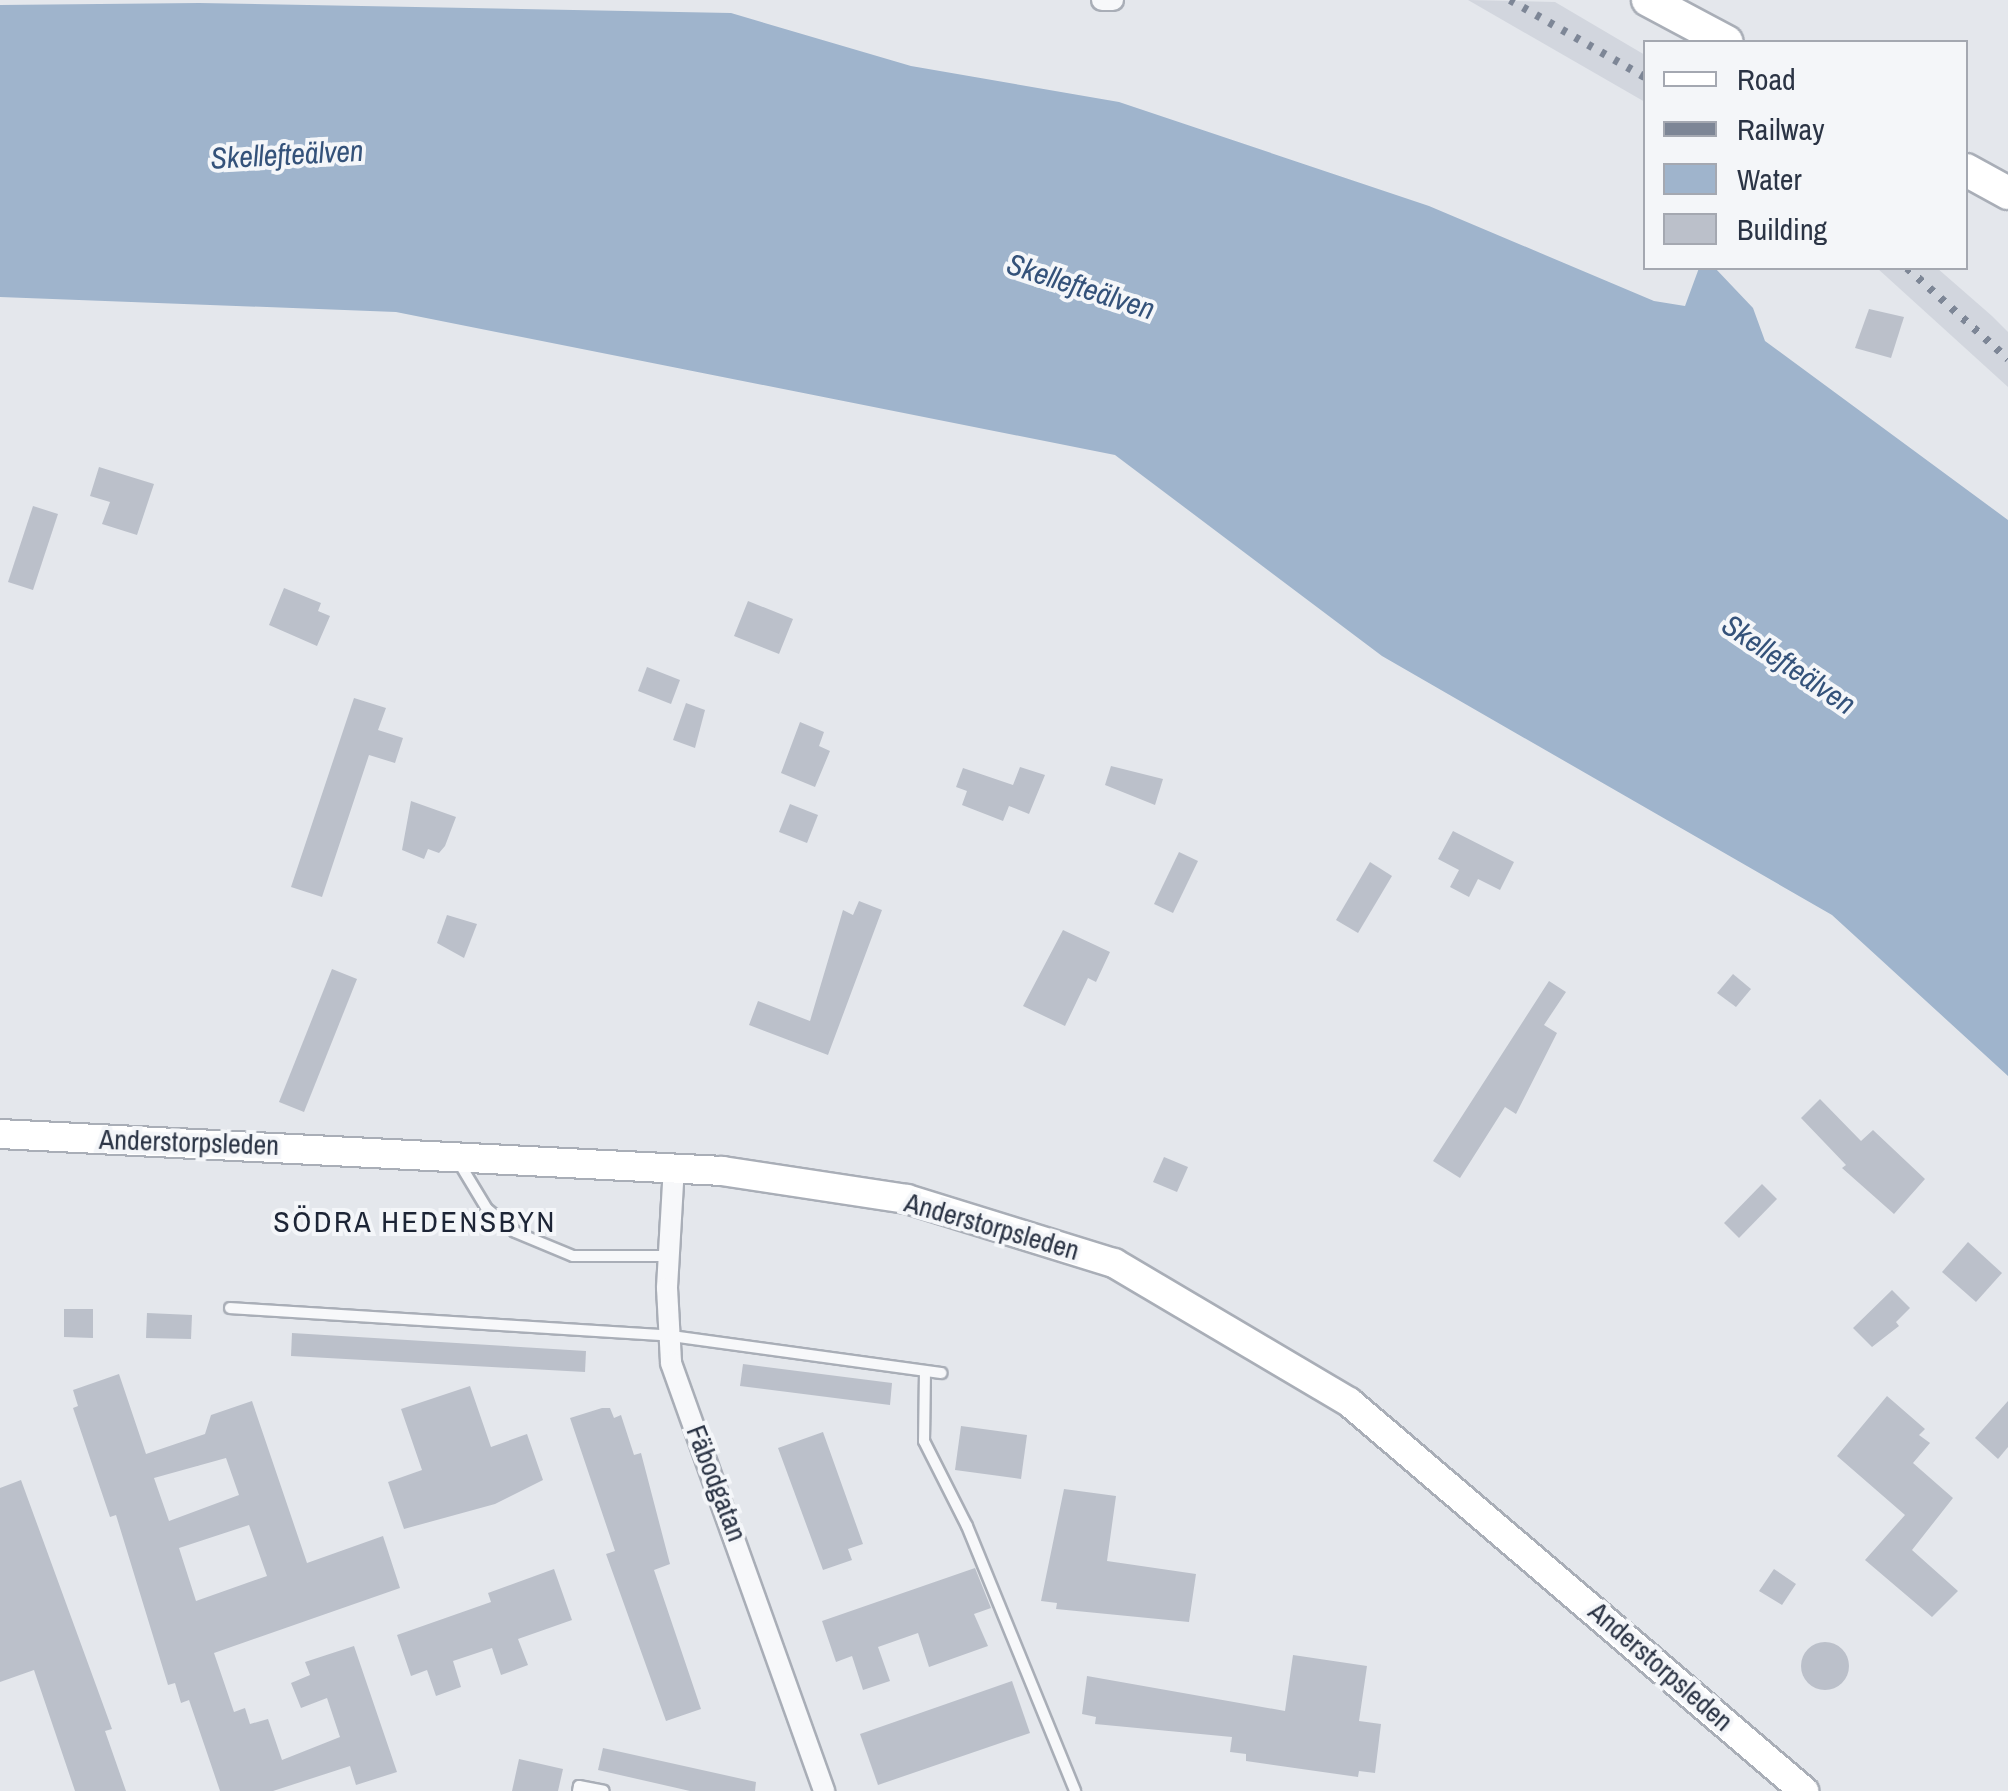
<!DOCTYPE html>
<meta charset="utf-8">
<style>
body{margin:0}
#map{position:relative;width:2008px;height:1791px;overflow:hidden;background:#e4e7ec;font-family:"Archivo Narrow",sans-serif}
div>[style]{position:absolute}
.built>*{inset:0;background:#d2d6de}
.water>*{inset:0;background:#9fb4cc}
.building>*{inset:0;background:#bbc0ca}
.round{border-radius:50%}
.roads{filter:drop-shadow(2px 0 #a9aeb7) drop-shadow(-2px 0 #a9aeb7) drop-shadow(0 2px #a9aeb7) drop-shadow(0 -2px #a9aeb7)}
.service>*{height:10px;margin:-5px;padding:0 5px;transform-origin:5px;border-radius:5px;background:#f7f8fa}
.minor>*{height:20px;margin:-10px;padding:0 10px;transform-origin:10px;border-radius:10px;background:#f7f8fa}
.secondary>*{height:28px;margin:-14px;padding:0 14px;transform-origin:14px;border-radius:14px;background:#fff}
.primary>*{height:32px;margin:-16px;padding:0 16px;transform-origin:16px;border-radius:16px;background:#fff}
.rail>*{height:8px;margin-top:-4px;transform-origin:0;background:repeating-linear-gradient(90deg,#7d8696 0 5px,transparent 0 15px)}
span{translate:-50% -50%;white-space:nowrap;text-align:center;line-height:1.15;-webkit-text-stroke:8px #f4f6f9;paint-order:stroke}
.street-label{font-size:28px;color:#2b3445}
.water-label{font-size:30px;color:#34527a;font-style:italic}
.neighbourhood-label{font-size:30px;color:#1d2536;letter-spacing:2.5px}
.legend{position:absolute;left:1643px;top:40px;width:325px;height:230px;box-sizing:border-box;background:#f4f6f9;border:2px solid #a4a8b1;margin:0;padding:12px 18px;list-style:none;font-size:30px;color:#2b3445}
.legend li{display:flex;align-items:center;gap:20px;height:50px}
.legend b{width:50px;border:2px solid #a4a8b1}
</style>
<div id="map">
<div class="built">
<div style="clip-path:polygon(1468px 0,1555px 2px,1645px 55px,1645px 102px)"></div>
<div style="clip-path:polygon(1877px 268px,1937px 268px,1992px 316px,2008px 332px,2008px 387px)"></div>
</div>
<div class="water">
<div style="clip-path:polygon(199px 3px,731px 13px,911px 66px,1119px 102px,1429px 206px,1654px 301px,1685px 306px,1699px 268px,1715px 268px,1753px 308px,1765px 341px,2008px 520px,2008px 1076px,1832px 915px,1382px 656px,1115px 455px,396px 312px,0 297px,0 5px)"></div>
</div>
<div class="building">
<div style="clip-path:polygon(1869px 309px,1904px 317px,1891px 358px,1855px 348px)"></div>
<div style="clip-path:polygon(99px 467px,154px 484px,137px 535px,102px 524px,110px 502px,90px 496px)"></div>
<div style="clip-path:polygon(33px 506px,58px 514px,33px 590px,8px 582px)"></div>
<div style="clip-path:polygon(284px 588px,321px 603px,318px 611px,330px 616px,317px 646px,269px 625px)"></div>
<div style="clip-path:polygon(748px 601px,793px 619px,779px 654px,734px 636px)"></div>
<div style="clip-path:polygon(647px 667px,680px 680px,671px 704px,638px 691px)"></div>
<div style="clip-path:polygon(354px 698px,386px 708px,378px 730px,403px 738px,395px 763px,369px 755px,322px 897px,291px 887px)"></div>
<div style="clip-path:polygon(686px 703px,705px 710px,695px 748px,673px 740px)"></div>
<div style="clip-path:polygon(800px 722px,824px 732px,819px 746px,830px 751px,815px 787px,781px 773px)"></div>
<div style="clip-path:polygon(1111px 766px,1163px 779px,1155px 805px,1105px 785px)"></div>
<div style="clip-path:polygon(1020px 767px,1045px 775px,1029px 814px,1009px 806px,1003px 821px,962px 805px,967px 791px,956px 787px,963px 768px,1013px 785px)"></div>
<div style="clip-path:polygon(411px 801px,456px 817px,445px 846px,439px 853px,428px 849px,424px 859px,402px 850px)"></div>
<div style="clip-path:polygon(790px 804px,818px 815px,807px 843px,779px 832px)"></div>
<div style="clip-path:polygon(1453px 831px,1514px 862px,1500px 890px,1478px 879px,1469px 897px,1450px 887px,1459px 870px,1438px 859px)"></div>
<div style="clip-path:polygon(1179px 852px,1198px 861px,1173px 913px,1154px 904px)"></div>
<div style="clip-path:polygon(1370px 862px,1392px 876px,1358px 933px,1336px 920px)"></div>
<div style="clip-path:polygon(859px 901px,882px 910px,828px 1055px,749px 1025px,758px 1001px,810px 1021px,843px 910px,853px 915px)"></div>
<div style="clip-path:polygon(447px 915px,477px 924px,464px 958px,437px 943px)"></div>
<div style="clip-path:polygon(1063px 930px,1110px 952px,1096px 982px,1088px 978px,1065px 1026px,1023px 1006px)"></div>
<div style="clip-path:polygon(332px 969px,357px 979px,304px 1112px,279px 1102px)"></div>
<div style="clip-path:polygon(1733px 974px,1751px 989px,1736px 1007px,1717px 993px)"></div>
<div style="clip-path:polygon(1549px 981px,1566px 992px,1544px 1025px,1557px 1033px,1516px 1114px,1505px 1107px,1460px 1178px,1433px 1161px)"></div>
<div style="clip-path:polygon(1820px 1099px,1861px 1141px,1873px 1130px,1925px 1179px,1894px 1214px,1842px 1168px,1846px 1165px,1801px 1118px)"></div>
<div style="clip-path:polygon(1164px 1157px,1188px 1167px,1177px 1192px,1153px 1182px)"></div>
<div style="clip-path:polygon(1762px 1184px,1777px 1199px,1739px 1238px,1724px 1223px)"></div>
<div style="clip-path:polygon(1968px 1242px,2002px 1273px,1976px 1302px,1942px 1272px)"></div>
<div style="clip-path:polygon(1892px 1290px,1910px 1308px,1896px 1322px,1899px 1326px,1872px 1347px,1853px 1328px)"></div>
<div style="clip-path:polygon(64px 1309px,93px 1309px,93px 1338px,64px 1337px)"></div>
<div style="clip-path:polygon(147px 1313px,192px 1315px,191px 1339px,146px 1338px)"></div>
<div style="clip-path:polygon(292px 1333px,586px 1351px,585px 1372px,291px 1356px)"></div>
<div style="clip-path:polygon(743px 1364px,892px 1383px,890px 1405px,740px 1386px)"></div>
<div style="clip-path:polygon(evenodd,119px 1374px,146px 1454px,205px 1434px,211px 1415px,252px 1401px,307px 1563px,383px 1536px,400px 1588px,214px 1653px,234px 1712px,245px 1708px,250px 1724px,268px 1719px,282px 1760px,340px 1737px,327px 1698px,301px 1708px,291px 1683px,310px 1675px,305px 1662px,354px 1646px,397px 1772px,356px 1785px,350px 1766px,273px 1791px,220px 1791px,189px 1700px,181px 1703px,175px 1683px,168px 1685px,116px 1515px,110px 1517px,73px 1408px,78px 1406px,73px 1390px,119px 1374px,226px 1458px,239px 1495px,169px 1521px,154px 1478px,226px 1458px,119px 1374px,249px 1525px,267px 1576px,196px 1601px,179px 1548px,249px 1525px)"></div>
<div style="clip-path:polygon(470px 1386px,491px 1447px,527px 1434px,543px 1480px,495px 1504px,404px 1529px,388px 1482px,422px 1470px,401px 1409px)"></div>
<div style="clip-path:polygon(1887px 1396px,1925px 1429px,1919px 1435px,1930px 1443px,1913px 1463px,1953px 1498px,1912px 1550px,1958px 1591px,1932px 1617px,1865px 1560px,1905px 1515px,1837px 1456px)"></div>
<div style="clip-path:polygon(2008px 1401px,2008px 1447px,1998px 1459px,1975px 1438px)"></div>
<div style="clip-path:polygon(602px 1408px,610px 1408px,614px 1418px,621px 1415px,634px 1455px,641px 1453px,670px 1564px,654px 1570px,701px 1709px,666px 1721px,606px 1554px,615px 1551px,570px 1418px)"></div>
<div style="clip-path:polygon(961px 1426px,1027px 1435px,1021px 1479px,955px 1470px)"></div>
<div style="clip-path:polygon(823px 1432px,863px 1544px,848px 1549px,852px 1560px,823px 1570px,778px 1448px)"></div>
<div style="clip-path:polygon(21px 1480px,112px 1729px,105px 1731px,126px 1791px,75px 1791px,34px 1670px,0 1682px,0 1488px)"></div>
<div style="clip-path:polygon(1064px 1489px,1116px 1496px,1107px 1561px,1196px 1574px,1189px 1622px,1056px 1609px,1057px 1603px,1041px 1601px)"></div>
<div style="clip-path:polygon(975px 1568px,991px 1608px,974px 1614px,988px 1646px,929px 1667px,918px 1633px,878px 1647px,890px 1681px,863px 1690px,852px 1656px,836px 1662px,822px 1621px)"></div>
<div style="clip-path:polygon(554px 1569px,572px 1620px,518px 1639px,528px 1665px,501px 1675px,492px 1648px,453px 1661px,461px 1687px,436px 1696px,427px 1670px,411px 1676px,397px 1635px,491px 1602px,488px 1593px)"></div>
<div style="clip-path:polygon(1774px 1569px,1796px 1584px,1782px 1605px,1759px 1591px)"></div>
<div class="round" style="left:1801px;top:1642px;width:48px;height:48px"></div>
<div style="clip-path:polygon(1293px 1655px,1367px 1666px,1359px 1721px,1381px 1724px,1375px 1773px,1359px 1771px,1358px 1777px,1246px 1761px,1246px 1754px,1230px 1752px,1232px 1737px,1095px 1724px,1096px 1717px,1082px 1714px,1087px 1676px,1285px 1711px)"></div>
<div style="clip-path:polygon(1012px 1681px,1030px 1733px,878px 1785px,860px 1734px)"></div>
<div style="clip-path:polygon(603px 1748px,756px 1782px,755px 1791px,690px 1791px,598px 1770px)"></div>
<div style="clip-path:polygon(519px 1759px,563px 1769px,558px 1791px,512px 1791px)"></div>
</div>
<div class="roads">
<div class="service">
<div style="left:458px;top:1161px;width:56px;rotate:58.9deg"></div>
<div style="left:487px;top:1209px;width:36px;rotate:39deg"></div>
<div style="left:515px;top:1232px;width:63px;rotate:22.5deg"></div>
<div style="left:573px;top:1256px;width:95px"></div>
<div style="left:230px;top:1308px;width:442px;rotate:3.6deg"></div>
<div style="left:671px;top:1336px;width:273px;rotate:7.8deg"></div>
<div style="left:925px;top:1371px;width:70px;rotate:90.8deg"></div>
<div style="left:924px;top:1441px;width:95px;rotate:63.2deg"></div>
<div style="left:967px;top:1526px;width:286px;rotate:67.8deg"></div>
<div style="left:578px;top:1791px;width:5px;rotate:-79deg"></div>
<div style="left:579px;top:1786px;width:25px;rotate:11deg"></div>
</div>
<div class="minor">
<div style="left:1102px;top:0;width:11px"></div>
<div style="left:674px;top:1166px;width:122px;rotate:93.3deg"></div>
<div style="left:667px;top:1288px;width:75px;rotate:86.9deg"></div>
<div style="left:671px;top:1363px;width:455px;rotate:70.3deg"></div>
</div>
<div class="secondary">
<div style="left:0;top:1134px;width:723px;rotate:2.93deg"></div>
<div style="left:722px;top:1171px;width:187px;rotate:8.6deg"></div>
<div style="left:907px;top:1199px;width:217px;rotate:17.2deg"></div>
<div style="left:1114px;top:1263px;width:273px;rotate:30.6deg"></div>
<div style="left:1349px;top:1402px;width:599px;rotate:40.53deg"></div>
</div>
<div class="primary">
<div style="left:1648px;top:0;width:89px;rotate:28deg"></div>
<div style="left:1966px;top:170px;width:48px;rotate:28.7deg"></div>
</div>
</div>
<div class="rail">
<div style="left:1510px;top:0;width:157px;rotate:29.8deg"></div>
<div style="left:1907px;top:268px;width:136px;rotate:42deg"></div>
</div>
<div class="street-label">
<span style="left:189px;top:1142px;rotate:2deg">Anderstorpsleden</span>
<span style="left:992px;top:1226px;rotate:16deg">Anderstorpsleden</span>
<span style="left:717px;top:1483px;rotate:69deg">Fäbodgatan</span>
<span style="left:1661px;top:1666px;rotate:41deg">Anderstorpsleden</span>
</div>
<div class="water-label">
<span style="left:287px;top:154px;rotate:-3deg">Skellefteälven</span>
<span style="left:1081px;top:286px;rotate:18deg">Skellefteälven</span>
<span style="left:1789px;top:664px;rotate:34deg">Skellefteälven</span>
</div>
<div class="neighbourhood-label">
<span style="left:415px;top:1221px">SÖDRA HEDENSBYN</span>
</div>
<ul class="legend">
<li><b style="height:12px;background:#fff"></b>Road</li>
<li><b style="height:12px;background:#7d8696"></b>Railway</li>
<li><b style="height:28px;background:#9fb4cc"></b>Water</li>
<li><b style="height:28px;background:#bbc0ca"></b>Building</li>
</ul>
</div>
